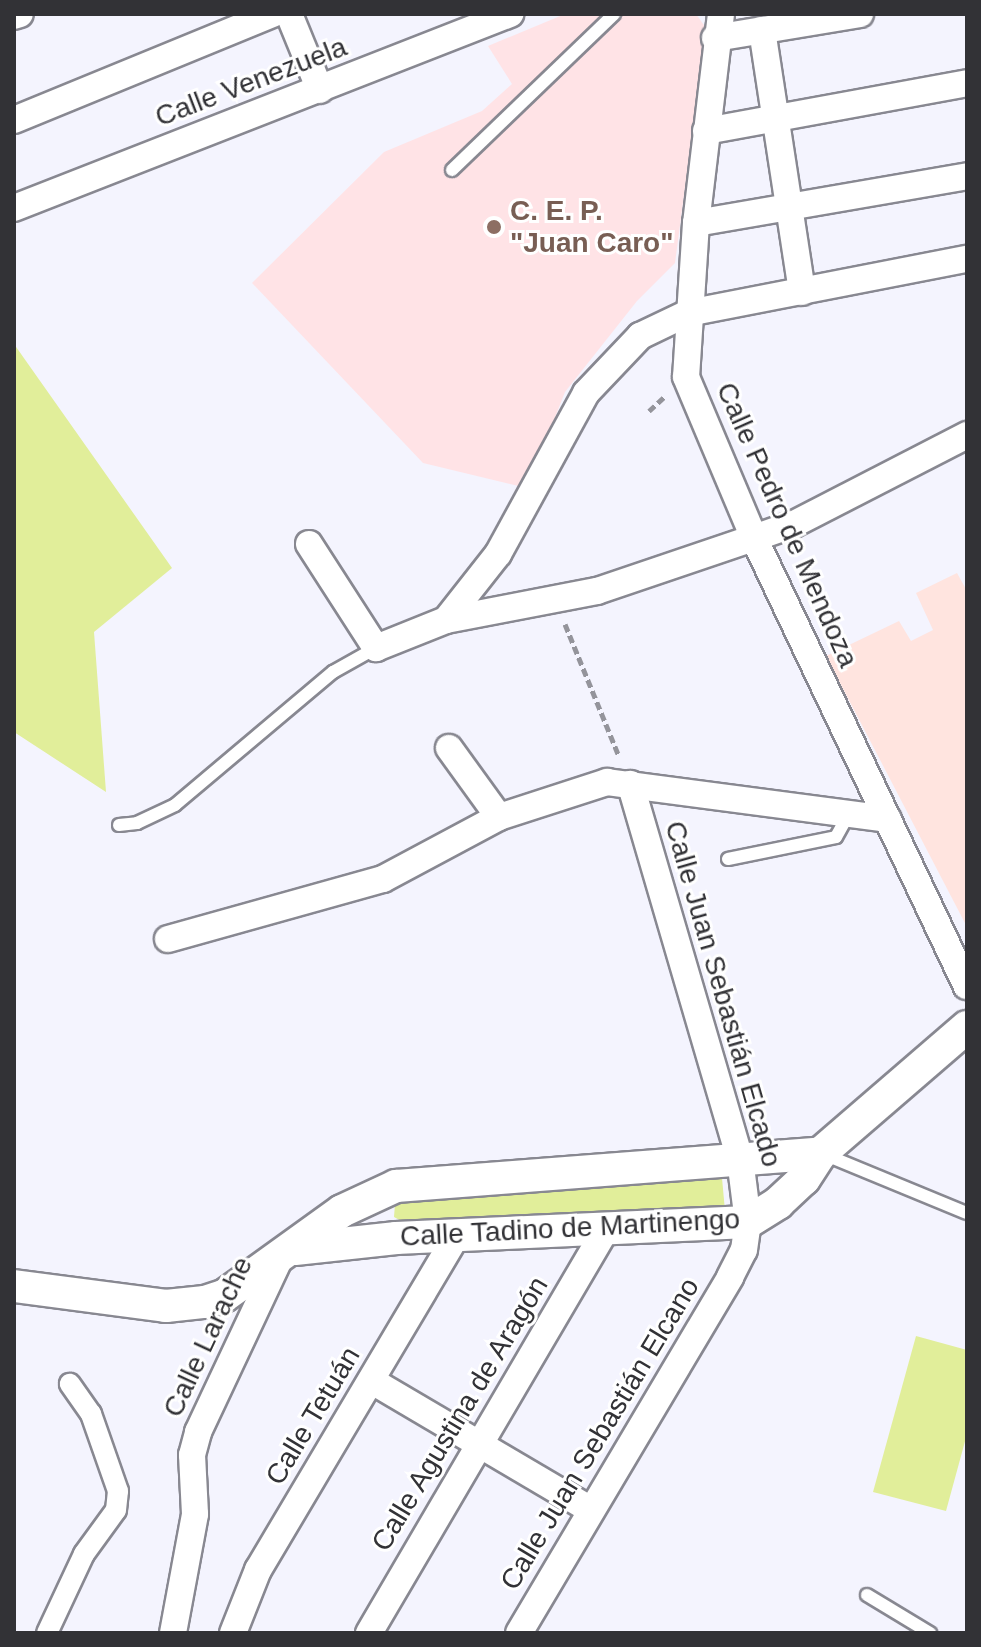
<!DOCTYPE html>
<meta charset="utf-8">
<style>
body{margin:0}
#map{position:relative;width:981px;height:1647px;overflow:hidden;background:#f4f4fe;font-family:Arial,sans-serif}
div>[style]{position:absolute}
.commercial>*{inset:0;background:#ffe4df}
.education>*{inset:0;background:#ffe3e6}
.green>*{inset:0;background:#e1ee9a}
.path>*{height:5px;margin-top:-2.5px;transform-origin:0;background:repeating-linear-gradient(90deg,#94949b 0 8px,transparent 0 12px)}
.roads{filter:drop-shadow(2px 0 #888891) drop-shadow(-2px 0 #888891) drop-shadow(0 2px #888891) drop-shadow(0 -2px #888891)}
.service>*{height:12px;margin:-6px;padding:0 6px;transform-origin:6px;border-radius:6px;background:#fff}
.pedestrian>*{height:20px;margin:-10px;padding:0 10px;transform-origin:10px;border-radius:10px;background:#fff}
.minor>*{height:26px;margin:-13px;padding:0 13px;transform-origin:13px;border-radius:13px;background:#fff}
.tertiary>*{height:32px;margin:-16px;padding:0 16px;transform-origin:16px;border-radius:16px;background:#fff}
.dots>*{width:22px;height:22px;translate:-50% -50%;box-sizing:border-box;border:4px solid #fff;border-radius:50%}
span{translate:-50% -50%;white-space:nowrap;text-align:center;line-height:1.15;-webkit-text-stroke:6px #fff;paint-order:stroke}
.street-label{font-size:28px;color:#323236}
.education-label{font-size:28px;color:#785e54;font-weight:700}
.left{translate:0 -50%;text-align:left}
.frame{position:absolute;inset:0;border:16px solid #323236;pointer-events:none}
</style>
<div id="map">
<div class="commercial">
<div style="clip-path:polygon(957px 573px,967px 591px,967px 927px,826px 656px,899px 621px,911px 641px,933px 630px,916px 593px)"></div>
</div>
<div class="education">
<div style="clip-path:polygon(565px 14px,696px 14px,706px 28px,675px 263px,637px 301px,565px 392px,527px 488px,423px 463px,252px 283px,384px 152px,482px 111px,512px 84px,488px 46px)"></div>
</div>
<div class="green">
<div style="clip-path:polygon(14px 344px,172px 568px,94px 632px,106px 792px,14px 732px)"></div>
<div style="clip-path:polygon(722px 1178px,725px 1211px,405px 1223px,394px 1217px,395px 1204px,403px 1197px)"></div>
<div style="clip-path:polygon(916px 1336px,967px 1350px,967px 1434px,946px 1511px,873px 1492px)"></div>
</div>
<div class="path">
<div style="left:649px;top:411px;width:23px;rotate:-43deg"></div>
<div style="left:565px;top:624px;width:143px;rotate:67.8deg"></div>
</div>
<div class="roads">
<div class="service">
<div style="left:452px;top:170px;width:225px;rotate:-43.9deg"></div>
<div style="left:119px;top:825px;width:18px;rotate:-6deg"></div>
<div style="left:137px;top:823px;width:42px;rotate:-25.3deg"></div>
<div style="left:175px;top:805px;width:207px;rotate:-40.1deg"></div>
<div style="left:333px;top:672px;width:49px;rotate:-29.2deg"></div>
<div style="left:728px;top:859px;width:110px;rotate:-11.5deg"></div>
<div style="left:836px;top:837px;width:26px;rotate:-61deg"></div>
<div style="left:826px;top:1155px;width:152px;rotate:22.4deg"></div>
<div style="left:867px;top:1595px;width:74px;rotate:31.1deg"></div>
</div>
<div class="pedestrian">
<div style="left:47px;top:1633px;width:87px;rotate:-64.9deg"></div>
<div style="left:84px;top:1554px;width:54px;rotate:-54deg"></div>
<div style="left:116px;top:1510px;width:19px;rotate:-84deg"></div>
<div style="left:118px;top:1491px;width:82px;rotate:-109.3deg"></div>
<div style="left:91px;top:1414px;width:37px;rotate:-125deg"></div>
</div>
<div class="minor">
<div style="left:289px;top:14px;width:82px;rotate:67.8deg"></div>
<div style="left:721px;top:14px;width:210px;rotate:96.8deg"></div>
<div style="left:696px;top:223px;width:154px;rotate:93.7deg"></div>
<div style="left:686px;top:377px;width:175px;rotate:67.1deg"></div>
<div style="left:754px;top:538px;width:496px;rotate:64.6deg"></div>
<div style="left:14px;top:16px;width:6px;rotate:-18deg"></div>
<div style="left:762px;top:30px;width:265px;rotate:81.3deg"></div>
<div style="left:715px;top:38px;width:147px;rotate:-9.4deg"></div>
<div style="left:14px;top:120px;width:280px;rotate:-22.3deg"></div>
<div style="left:706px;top:131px;width:265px;rotate:-10.4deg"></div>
<div style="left:14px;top:208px;width:533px;rotate:-21.36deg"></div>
<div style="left:696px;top:223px;width:275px;rotate:-9.8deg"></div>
<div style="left:309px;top:544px;width:124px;rotate:57.2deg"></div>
<div style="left:376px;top:648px;width:75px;rotate:-21.8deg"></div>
<div style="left:446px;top:620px;width:154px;rotate:-10.9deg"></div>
<div style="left:597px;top:591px;width:166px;rotate:-18.7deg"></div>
<div style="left:754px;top:538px;width:42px;rotate:-19.3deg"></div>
<div style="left:794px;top:524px;width:195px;rotate:-27.2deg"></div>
<div style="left:446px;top:620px;width:84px;rotate:-51.8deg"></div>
<div style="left:498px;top:554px;width:183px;rotate:-61.3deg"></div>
<div style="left:586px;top:393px;width:79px;rotate:-46.5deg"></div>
<div style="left:640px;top:336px;width:53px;rotate:-25.6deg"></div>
<div style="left:688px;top:313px;width:284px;rotate:-11deg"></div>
<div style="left:449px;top:748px;width:85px;rotate:54.1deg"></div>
<div style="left:168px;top:939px;width:223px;rotate:-15.6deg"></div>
<div style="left:383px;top:879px;width:132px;rotate:-28.1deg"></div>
<div style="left:499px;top:817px;width:114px;rotate:-18deg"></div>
<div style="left:607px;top:782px;width:283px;rotate:7.5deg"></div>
<div style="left:372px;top:1381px;width:254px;rotate:30.5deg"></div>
<div style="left:173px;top:1633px;width:121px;rotate:-79.5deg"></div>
<div style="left:195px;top:1514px;width:59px;rotate:-92.9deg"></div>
<div style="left:192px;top:1455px;width:24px;rotate:-75deg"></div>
<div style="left:198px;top:1432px;width:192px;rotate:-64.8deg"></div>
<div style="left:233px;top:1633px;width:68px;rotate:-68.4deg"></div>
<div style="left:258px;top:1570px;width:390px;rotate:-59.3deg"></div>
<div style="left:369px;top:1633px;width:470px;rotate:-59.6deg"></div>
<div style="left:519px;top:1633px;width:414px;rotate:-59.3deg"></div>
<div style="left:730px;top:1277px;width:30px;rotate:-63deg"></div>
<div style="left:744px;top:1250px;width:28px;rotate:-82deg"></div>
<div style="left:748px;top:1222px;width:64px;rotate:-97.2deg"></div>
<div style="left:740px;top:1159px;width:391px;rotate:-106.3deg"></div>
</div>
<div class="tertiary">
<div style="left:295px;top:1249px;width:102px;rotate:-6.2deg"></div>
<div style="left:396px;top:1238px;width:352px;rotate:-2.6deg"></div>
<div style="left:748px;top:1222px;width:36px;rotate:-32deg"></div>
<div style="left:778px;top:1203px;width:35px;rotate:-43deg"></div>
<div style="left:804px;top:1179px;width:31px;rotate:-57deg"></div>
<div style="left:821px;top:1153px;width:193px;rotate:-40.8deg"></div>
<div style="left:14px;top:1286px;width:153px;rotate:7.5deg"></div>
<div style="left:166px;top:1306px;width:39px;rotate:-6deg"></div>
<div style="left:205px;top:1302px;width:20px;rotate:-18deg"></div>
<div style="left:224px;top:1296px;width:145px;rotate:-35.8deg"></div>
<div style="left:342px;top:1211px;width:60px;rotate:-24.8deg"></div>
<div style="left:396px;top:1186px;width:426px;rotate:-4.4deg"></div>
</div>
</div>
<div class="dots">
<div style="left:494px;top:227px;background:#8d6e63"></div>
</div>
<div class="street-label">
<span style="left:251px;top:82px;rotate:-21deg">Calle Venezuela</span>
<span style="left:787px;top:525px;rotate:66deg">Calle Pedro de Mendoza</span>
<span style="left:723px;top:994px;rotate:74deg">Calle Juan Sebastián Elcado</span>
<span style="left:570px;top:1228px;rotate:-3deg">Calle Tadino de Martinengo</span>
<span style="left:208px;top:1337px;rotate:-65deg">Calle Larache</span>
<span style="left:460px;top:1414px;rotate:-59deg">Calle Agustina de Aragón</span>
<span style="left:313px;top:1416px;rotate:-59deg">Calle Tetuán</span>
<span style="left:600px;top:1434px;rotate:-59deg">Calle Juan Sebastián Elcano</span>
</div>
<div class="education-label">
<span class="left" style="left:510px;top:227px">C. E. P.<br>"Juan Caro"</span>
</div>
<div class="frame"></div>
</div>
